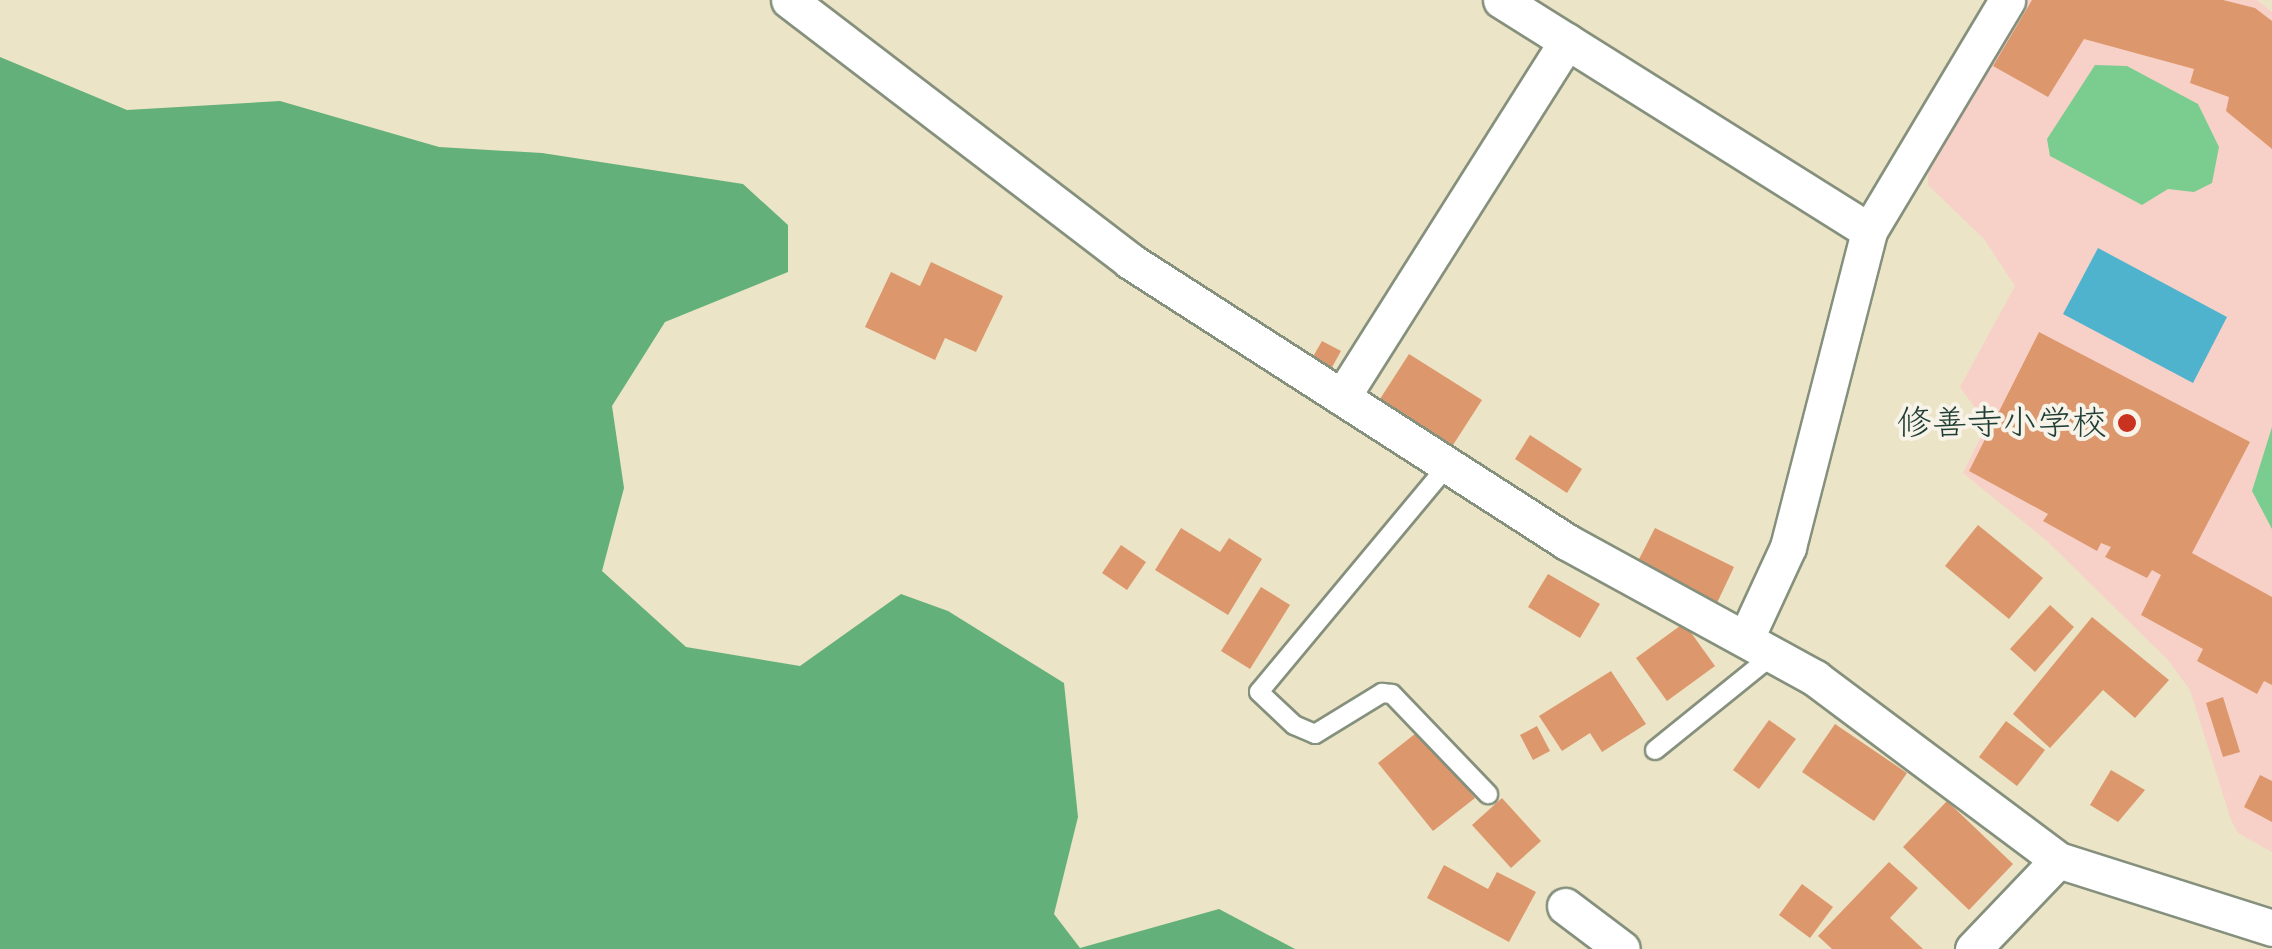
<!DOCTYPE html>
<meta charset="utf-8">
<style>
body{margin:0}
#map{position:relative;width:2272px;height:949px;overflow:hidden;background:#ebe4c6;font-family:Pangolin,"Klee One",sans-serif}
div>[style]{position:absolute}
.built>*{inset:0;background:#f7d1c8}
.green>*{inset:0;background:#7acd8f}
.forest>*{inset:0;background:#63b07a}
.water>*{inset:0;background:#4fb3ce}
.building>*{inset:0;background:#dd976d}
.roads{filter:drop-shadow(2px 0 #85907d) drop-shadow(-2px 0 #85907d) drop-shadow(0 2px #85907d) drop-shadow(0 -2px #85907d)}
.service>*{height:18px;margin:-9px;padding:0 9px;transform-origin:9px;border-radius:9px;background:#fff}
.minor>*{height:35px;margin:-17.5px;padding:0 17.5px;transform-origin:17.5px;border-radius:17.5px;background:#fff}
.dots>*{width:28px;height:28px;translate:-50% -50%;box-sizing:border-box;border:5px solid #f7f3e8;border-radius:50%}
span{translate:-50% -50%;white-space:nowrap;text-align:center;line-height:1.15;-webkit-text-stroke:8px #f7f3e8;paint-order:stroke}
.poi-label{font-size:35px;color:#1f3d34}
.right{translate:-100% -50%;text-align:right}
</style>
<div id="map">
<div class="built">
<div style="clip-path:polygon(2025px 0,2257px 0,2272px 12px,2272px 852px,2238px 833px,2231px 820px,2190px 690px,2168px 660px,2047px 541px,1963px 473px,1983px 432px,1979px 413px,1960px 387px,2015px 286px,1984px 239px,1928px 185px,1928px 174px)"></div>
</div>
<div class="green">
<div style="clip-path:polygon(2095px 65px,2127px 66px,2198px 104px,2219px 147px,2212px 183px,2194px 192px,2168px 189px,2142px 205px,2050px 156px,2047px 139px)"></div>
<div style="clip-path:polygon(2272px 427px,2272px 529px,2252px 491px)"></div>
</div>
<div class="forest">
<div style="clip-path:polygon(0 57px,127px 110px,280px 101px,439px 147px,542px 153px,743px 184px,788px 225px,788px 272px,665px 322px,612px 406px,624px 488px,602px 571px,686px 647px,800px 666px,901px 594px,948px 611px,1064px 683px,1078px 817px,1054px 914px,1080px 948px,1219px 909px,1295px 949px,0 949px)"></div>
</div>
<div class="water">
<div style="clip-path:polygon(2098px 248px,2227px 317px,2193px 383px,2063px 314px)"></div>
</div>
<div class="building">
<div style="clip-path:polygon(2032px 0,2223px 0,2255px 8px,2272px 21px,2272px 149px,2226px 111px,2229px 97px,2190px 83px,2194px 69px,2084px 39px,2048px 97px,1993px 66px)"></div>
<div style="clip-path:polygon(931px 262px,1003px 296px,976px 352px,945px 338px,935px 360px,865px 327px,891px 272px,920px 286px)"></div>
<div style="clip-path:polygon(2039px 332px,2250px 442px,2192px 553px,2272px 597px,2272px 685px,2264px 681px,2257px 694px,2197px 661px,2203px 649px,2141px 615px,2161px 575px,2152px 570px,2147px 578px,2105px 557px,2111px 547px,2101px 543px,2097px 551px,2043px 521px,2048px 514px,1969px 471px)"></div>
<div style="clip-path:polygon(1322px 341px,1341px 351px,1326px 378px,1307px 367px)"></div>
<div style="clip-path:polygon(1409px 354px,1482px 400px,1453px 445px,1380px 399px)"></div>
<div style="clip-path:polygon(1530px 435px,1582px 469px,1567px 493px,1515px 459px)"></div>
<div style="clip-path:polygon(1978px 525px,2043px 578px,2009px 619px,1945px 566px)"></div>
<div style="clip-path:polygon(1181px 528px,1220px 552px,1229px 538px,1262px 559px,1228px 615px,1155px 570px)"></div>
<div style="clip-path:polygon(1655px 528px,1734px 567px,1716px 605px,1636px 565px)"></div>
<div style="clip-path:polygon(1121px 545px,1146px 562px,1127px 590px,1102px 573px)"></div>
<div style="clip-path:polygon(1548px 574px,1600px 604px,1580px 638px,1528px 607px)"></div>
<div style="clip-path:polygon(1261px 587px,1290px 605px,1250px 669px,1221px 651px)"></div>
<div style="clip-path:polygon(2050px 605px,2074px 627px,2035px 672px,2010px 649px)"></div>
<div style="clip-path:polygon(2092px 617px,2169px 680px,2135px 718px,2103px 690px,2050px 748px,2013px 714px)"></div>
<div style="clip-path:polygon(1684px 623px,1715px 666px,1667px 701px,1636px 658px)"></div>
<div style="clip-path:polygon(1611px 671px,1646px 724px,1602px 752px,1590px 733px,1562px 751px,1539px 716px)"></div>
<div style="clip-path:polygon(2223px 697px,2240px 752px,2223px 757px,2206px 703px)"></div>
<div style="clip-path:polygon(1769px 720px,1796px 739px,1759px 789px,1733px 770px)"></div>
<div style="clip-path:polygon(2006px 721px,2045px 750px,2017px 786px,1979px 757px)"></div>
<div style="clip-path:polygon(1835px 724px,1907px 773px,1874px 821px,1802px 772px)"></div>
<div style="clip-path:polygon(1537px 726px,1550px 751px,1533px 760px,1520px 735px)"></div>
<div style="clip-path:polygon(1420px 730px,1475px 798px,1433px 831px,1378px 763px)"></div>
<div style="clip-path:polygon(2111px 770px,2145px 790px,2118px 822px,2090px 805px)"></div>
<div style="clip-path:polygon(2260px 775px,2272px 781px,2272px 822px,2244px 807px)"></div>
<div style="clip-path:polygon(1502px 798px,1541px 841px,1511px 868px,1472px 825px)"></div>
<div style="clip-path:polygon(1947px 801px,2013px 864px,1969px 910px,1903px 847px)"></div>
<div style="clip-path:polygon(1889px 862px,1918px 888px,1890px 918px,1923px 949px,1832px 949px,1818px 936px)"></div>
<div style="clip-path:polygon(1444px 865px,1488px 889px,1497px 872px,1536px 892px,1509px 942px,1427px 898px)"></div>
<div style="clip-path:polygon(1802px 884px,1833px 907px,1810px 938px,1779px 915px)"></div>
</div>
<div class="roads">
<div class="service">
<div style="left:1448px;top:465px;width:295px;rotate:129.8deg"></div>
<div style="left:1259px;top:692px;width:48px;rotate:43.3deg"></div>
<div style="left:1294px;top:725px;width:23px;rotate:23deg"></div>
<div style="left:1315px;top:734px;width:79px;rotate:-31.5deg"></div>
<div style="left:1382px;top:693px;width:10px;rotate:6deg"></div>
<div style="left:1392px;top:694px;width:139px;rotate:46.2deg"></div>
<div style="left:1655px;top:750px;width:153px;rotate:-38.9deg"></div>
</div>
<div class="minor">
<div style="left:789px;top:0;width:429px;rotate:37.4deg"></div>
<div style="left:1130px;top:261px;width:520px;rotate:32.74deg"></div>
<div style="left:1567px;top:542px;width:283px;rotate:28.7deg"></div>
<div style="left:1815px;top:678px;width:304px;rotate:36.8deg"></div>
<div style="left:2058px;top:860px;width:225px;rotate:17.6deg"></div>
<div style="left:1501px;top:0;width:434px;rotate:32.1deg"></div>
<div style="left:1342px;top:397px;width:421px;rotate:-57.7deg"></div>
<div style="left:1746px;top:638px;width:100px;rotate:-65.2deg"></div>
<div style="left:1788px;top:547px;width:326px;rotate:-75.6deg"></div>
<div style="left:1869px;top:231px;width:269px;rotate:-59.1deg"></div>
<div style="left:1565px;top:906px;width:71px;rotate:37deg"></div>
<div style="left:1973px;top:949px;width:123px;rotate:-46.3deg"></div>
</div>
</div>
<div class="dots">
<div style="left:2127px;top:423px;background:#c8321e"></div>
</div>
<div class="poi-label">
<span class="right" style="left:2107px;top:423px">修善寺小学校</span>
</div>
</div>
